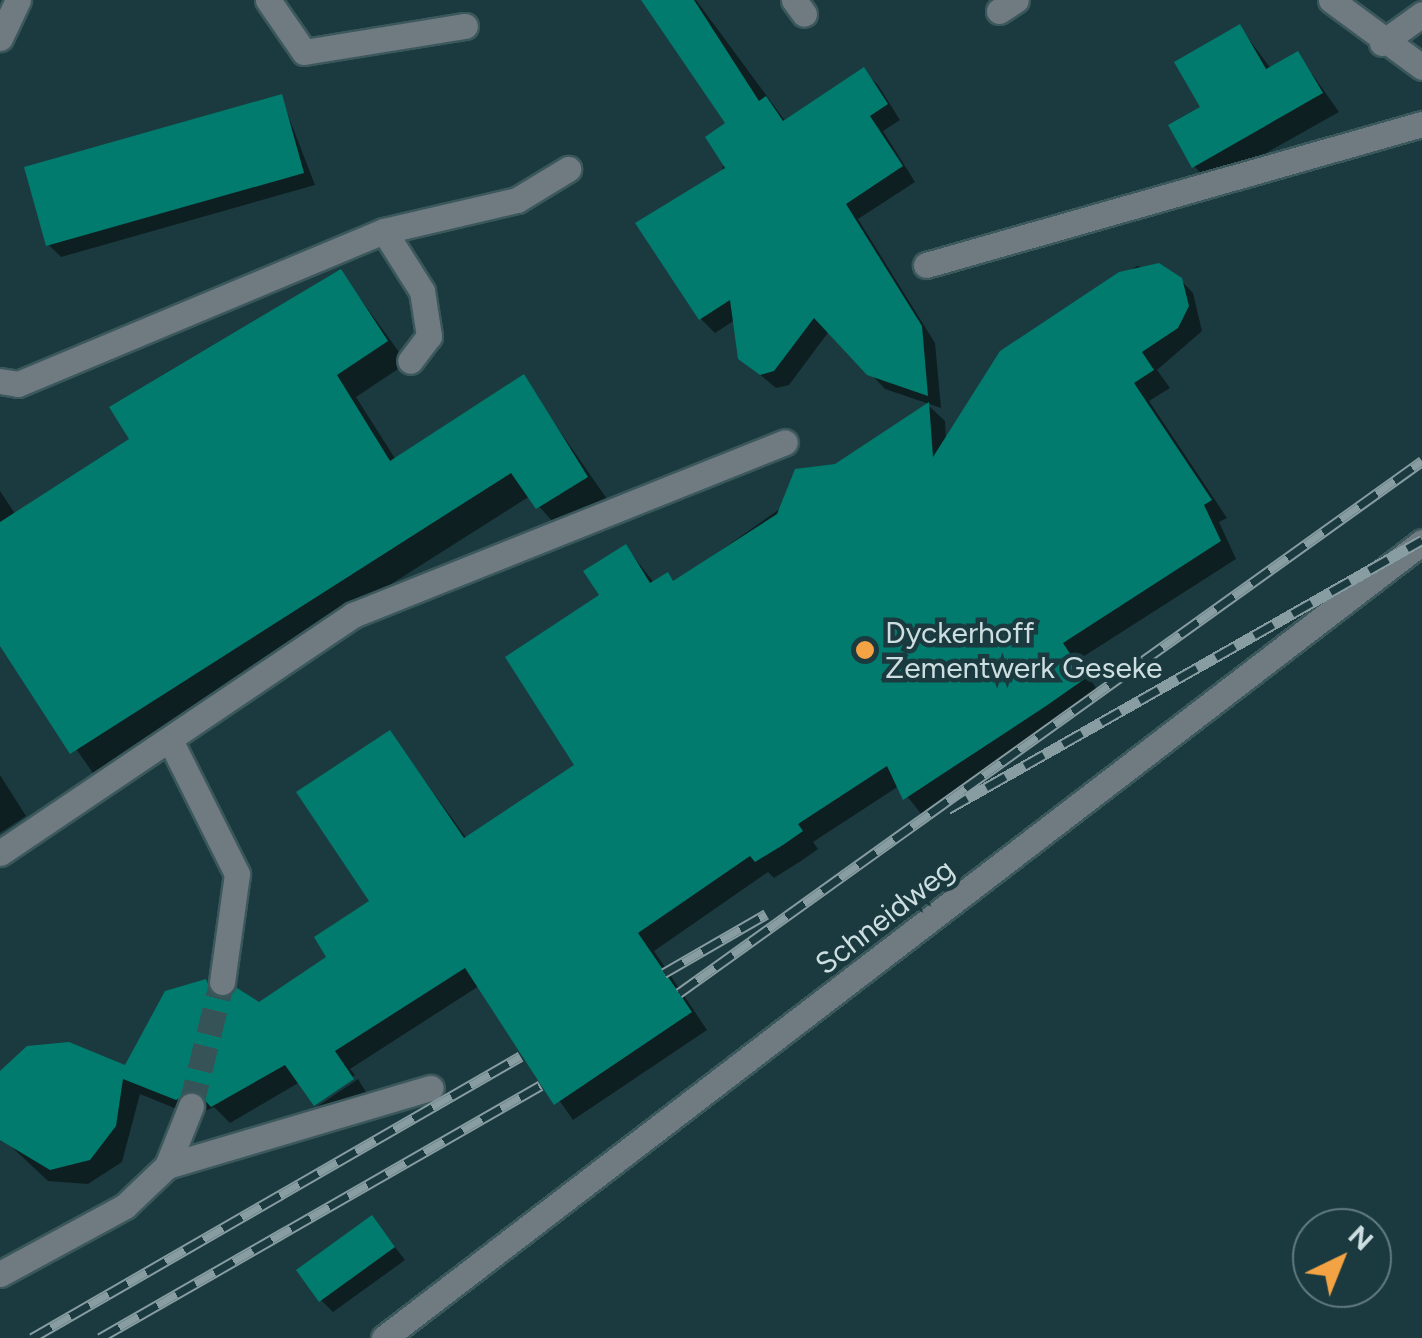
<!DOCTYPE html>
<style>
body{margin:0}
#map{position:relative;width:1422px;height:1338px;overflow:hidden;background:#1b3a3f;font-family:Figtree,sans-serif}
div>[style]{position:absolute}
.shadow>*{inset:0;background:#0007}
.building>*{inset:0;background:#007b6d}
.minor-tunnel>*{height:25px;margin-top:-12.5px;transform-origin:0;background:repeating-linear-gradient(90deg,#365357 0 25px,transparent 0 37px)}
.roads{filter:drop-shadow(2px 0 #3b585c) drop-shadow(-2px 0 #3b585c) drop-shadow(0 2px #3b585c) drop-shadow(0 -2px #3b585c)}
.minor>*{height:25px;margin:-12.5px;padding:0 12.5px;transform-origin:12.5px;border-radius:12.5px;background:#707a81}
.rail>*{height:11px;margin-top:-5.5px;transform-origin:0;background:repeating-linear-gradient(90deg,#1b3a3f 0 22px,#879da1 0 44px);box-sizing:border-box;border-block:2px solid #879da1}
.dots>*{width:28px;height:28px;translate:-50% -50%;box-sizing:border-box;border:5px solid #1b3a3f;border-radius:50%}
span{translate:-50% -50%;white-space:nowrap;text-align:center;line-height:1.15;-webkit-text-stroke:9px #1b3a3f;paint-order:stroke}
.poi-label{font-size:30px;color:#cddee1}
.left{translate:0 -50%;text-align:left}
.street-label{font-size:30px;color:#cddee1}
.north{position:absolute;left:1292px;top:1208px;width:100px;height:100px;box-sizing:border-box;background:#1b3a3f;border:2px solid #627c80;border-radius:50%;rotate:43deg;font-size:28px;font-weight:700;line-height:40px;text-align:center;color:#cddee1}
.north::after{content:'';display:block;margin:auto;width:35px;height:45px;background:#f4a344;clip-path:polygon(50% 0,100% 100%,50% 72%,0 100%)}
</style>
<div id="map">
<div class="shadow">
<div style="clip-path:polygon(645px 0,696px 0,786px 122px,864px 71px,878px 85px,900px 120px,883px 131px,915px 182px,858px 219px,935px 343px,941px 408px,885px 389px,830px 330px,789px 385px,776px 388px,740px 358px,735px 320px,715px 333px,701px 319px,729px 124px)"></div>
<div style="clip-path:polygon(1240px 27px,1271px 69px,1298px 54px,1339px 112px,1211px 184px,1194px 166px,1203px 108px)"></div>
<div style="clip-path:polygon(281px 97px,315px 185px,61px 257px,49px 245px)"></div>
<div style="clip-path:polygon(1137px 266px,1176px 275px,1193px 293px,1202px 331px,1157px 370px,1170px 388px,1149px 401px,1227px 518px,1219px 522px,1236px 559px,1078px 660px,1101px 696px,922px 815px,899px 786px,813px 842px,818px 849px,801px 861px,774px 878px,768px 872px,654px 951px,707px 1030px,573px 1120px,479px 986px,350px 1069px,355px 1075px,315px 1102px,300px 1082px,230px 1123px,214px 1107px,194px 1116px,140px 1094px,122px 1162px,88px 1184px,48px 1181px,0 1136px,0 1075px,126px 1068px,205px 981px,220px 996px,259px 1005px,329px 958px,373px 901px,390px 733px,467px 839px,578px 766px,602px 596px,626px 547px,655px 584px,674px 583px,928px 405px,945px 421px,946px 440px,1002px 353px)"></div>
<div style="clip-path:polygon(341px 272px,407px 363px,356px 397px,396px 460px,523px 378px,607px 499px,559px 529px,530px 496px,93px 773px,0 641px,0 491px,16px 515px,133px 439px)"></div>
<div style="clip-path:polygon(0 775px,26px 816px,0 833px)"></div>
<div style="clip-path:polygon(358px 1079px,369px 1097px,333px 1121px,318px 1106px)"></div>
<div style="clip-path:polygon(372px 1218px,405px 1260px,333px 1312px,321px 1300px)"></div>
</div>
<div class="building">
<div style="clip-path:polygon(641px 0,694px 0,759px 101px,766px 96px,783px 121px,864px 67px,888px 104px,870px 116px,903px 166px,846px 204px,922px 326px,928px 396px,867px 375px,814px 318px,774px 371px,760px 375px,738px 359px,730px 300px,699px 320px,635px 223px,725px 168px,705px 137px,725px 123px)"></div>
<div style="clip-path:polygon(1240px 24px,1266px 69px,1298px 51px,1323px 93px,1192px 168px,1168px 125px,1200px 107px,1174px 62px)"></div>
<div style="clip-path:polygon(282px 94px,304px 173px,46px 246px,24px 167px)"></div>
<div style="clip-path:polygon(1159px 263px,1182px 278px,1189px 306px,1178px 328px,1142px 352px,1154px 370px,1134px 383px,1212px 500px,1204px 505px,1221px 541px,1063px 643px,1086px 678px,1046px 706px,903px 800px,887px 766px,798px 824px,803px 831px,783px 845px,755px 862px,750px 856px,638px 933px,692px 1012px,554px 1105px,465px 968px,335px 1051px,354px 1079px,314px 1106px,285px 1065px,211px 1107px,196px 1091px,176px 1100px,123px 1079px,116px 1126px,90px 1160px,50px 1170px,0 1140px,0 1071px,27px 1046px,69px 1042px,125px 1065px,165px 991px,206px 979px,213px 995px,237px 988px,259px 1002px,326px 957px,314px 937px,369px 901px,296px 792px,390px 730px,464px 838px,574px 765px,505px 657px,599px 595px,583px 571px,626px 544px,650px 583px,668px 572px,673px 581px,777px 514px,795px 469px,835px 464px,929px 402px,933px 457px,1000px 351px,1119px 272px)"></div>
<div style="clip-path:polygon(341px 269px,388px 341px,337px 375px,390px 461px,524px 374px,588px 477px,536px 509px,511px 473px,70px 754px,0 646px,0 522px,129px 439px,109px 407px)"></div>
<div style="clip-path:polygon(372px 1215px,395px 1247px,319px 1302px,296px 1270px)"></div>
</div>
<div class="minor-tunnel">
<div style="left:191px;top:1106px;width:128px;rotate:-76deg"></div>
</div>
<div class="roads">
<div class="minor">
<div style="left:268px;top:0;width:63px;rotate:55.3deg"></div>
<div style="left:304px;top:52px;width:163px;rotate:-9.2deg"></div>
<div style="left:794px;top:0;width:17px;rotate:54deg"></div>
<div style="left:1331px;top:0;width:113px;rotate:36.4deg"></div>
<div style="left:999px;top:11px;width:20px;rotate:-33deg"></div>
<div style="left:0;top:38px;width:42px;rotate:-64.7deg"></div>
<div style="left:1382px;top:43px;width:49px;rotate:-35.9deg"></div>
<div style="left:384px;top:231px;width:71px;rotate:57.7deg"></div>
<div style="left:422px;top:291px;width:46px;rotate:81.2deg"></div>
<div style="left:429px;top:336px;width:31px;rotate:127deg"></div>
<div style="left:926px;top:265px;width:516px;rotate:-15.87deg"></div>
<div style="left:0;top:381px;width:18px;rotate:9deg"></div>
<div style="left:18px;top:384px;width:397px;rotate:-22.7deg"></div>
<div style="left:384px;top:231px;width:137px;rotate:-13.1deg"></div>
<div style="left:517px;top:200px;width:60px;rotate:-31.3deg"></div>
<div style="left:170px;top:740px;width:150px;rotate:63.4deg"></div>
<div style="left:237px;top:874px;width:109px;rotate:97.9deg"></div>
<div style="left:0;top:853px;width:426px;rotate:-34deg"></div>
<div style="left:353px;top:615px;width:465px;rotate:-21.8deg"></div>
<div style="left:167px;top:1166px;width:275px;rotate:-16.5deg"></div>
<div style="left:0;top:1274px;width:142px;rotate:-28.5deg"></div>
<div style="left:125px;top:1206px;width:58px;rotate:-43.6deg"></div>
<div style="left:167px;top:1166px;width:65px;rotate:-68.2deg"></div>
<div style="left:384px;top:1338px;width:1308px;rotate:-37.48deg"></div>
</div>
</div>
<div class="rail">
<div style="left:948px;top:809px;width:545px;rotate:-29.58deg"></div>
<div style="left:664px;top:973px;width:118px;rotate:-30deg"></div>
<div style="left:679px;top:993px;width:914px;rotate:-35.6deg"></div>
<div style="left:32px;top:1338px;width:564px;rotate:-29.97deg"></div>
<div style="left:100px;top:1338px;width:508px;rotate:-29.84deg"></div>
</div>
<div class="dots">
<div style="left:865px;top:650px;background:#f4a344"></div>
</div>
<div class="poi-label">
<span class="left" style="left:885px;top:650px">Dyckerhoff<br>Zementwerk Geseke</span>
</div>
<div class="street-label">
<span style="left:885px;top:917px;rotate:-38deg">Schneidweg</span>
</div>
<div class="north">N</div>
</div>
